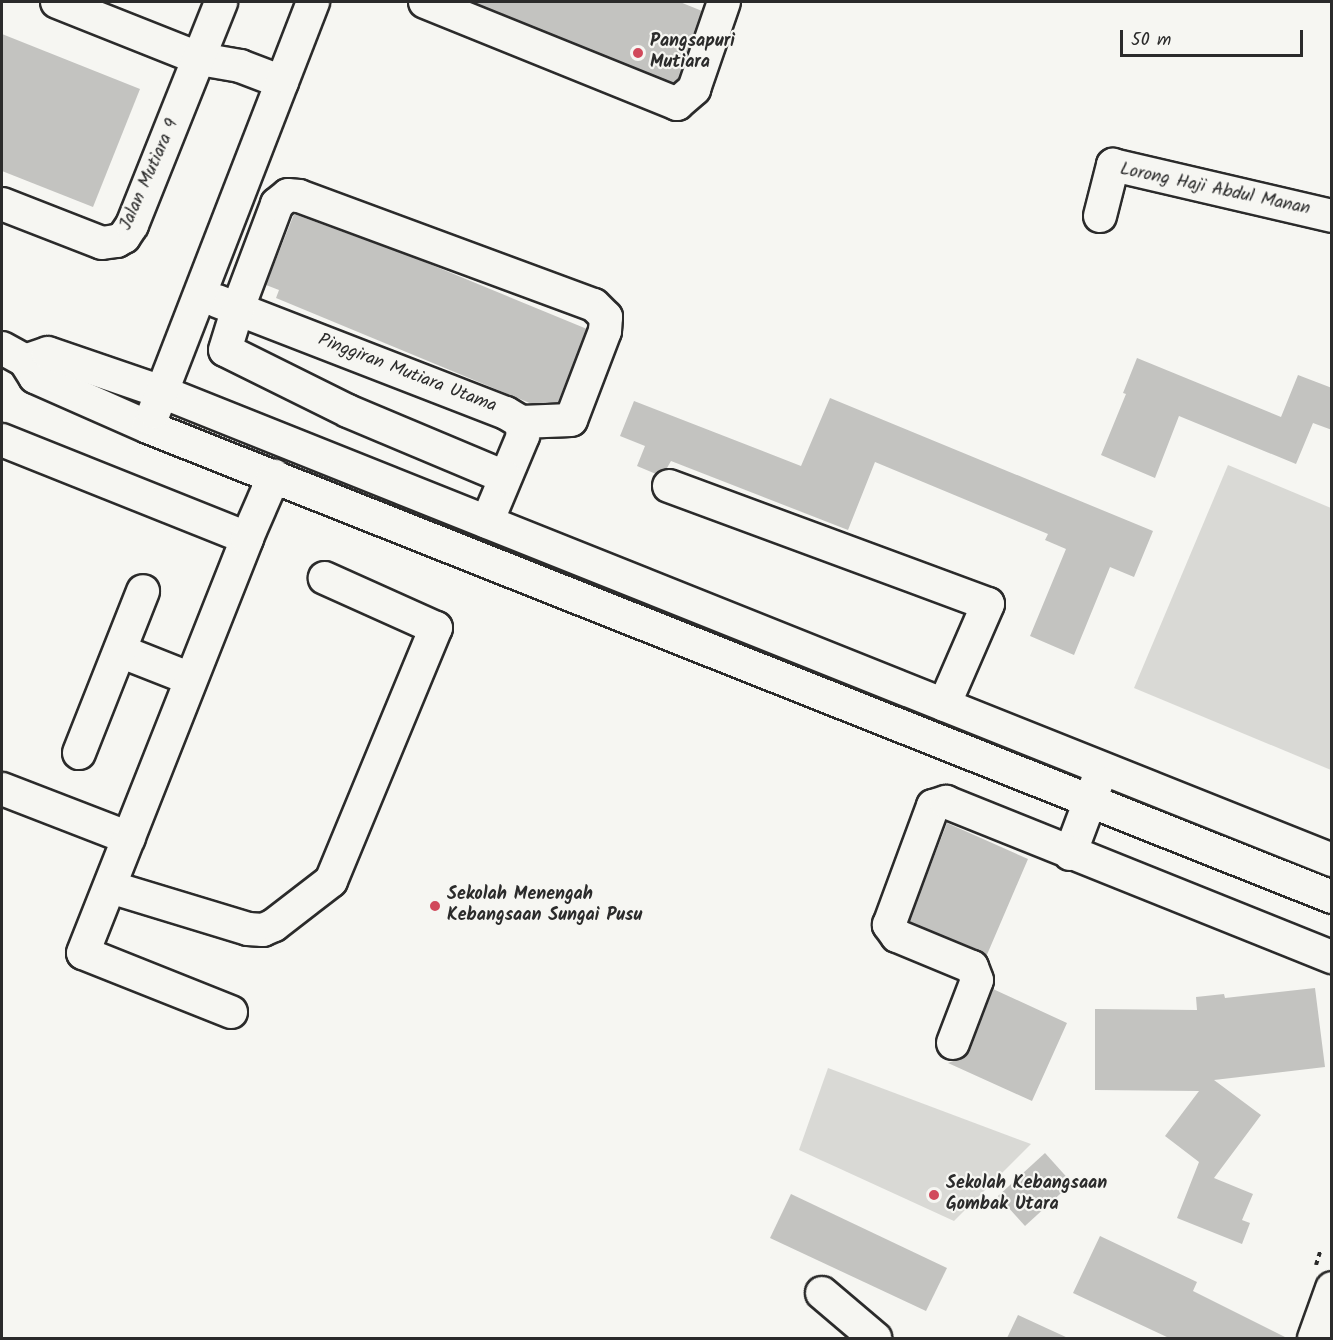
<!DOCTYPE html>
<style>
body{margin:0}
#map{position:relative;width:1333px;height:1340px;overflow:hidden;background:#f6f6f2;font-family:Kalam,sans-serif}
div>[style]{position:absolute}
.green>*{inset:0;background:#d9d9d5}
.building>*{inset:0;background:#c3c3c0}
.path>*{height:4px;margin-top:-2px;transform-origin:0;background:repeating-linear-gradient(90deg,#2b2b2b 0 4.5px,transparent 0 9px)}
.roads{filter:drop-shadow(2px 0 #2b2b2b) drop-shadow(-2px 0 #2b2b2b) drop-shadow(0 2px #2b2b2b) drop-shadow(0 -2px #2b2b2b)}
.minor>*{height:32px;margin:-16px;padding:0 16px;transform-origin:16px;border-radius:16px;background:#f6f6f2}
.major>*{height:33px;margin:-16.5px;padding:0 16.5px;transform-origin:16.5px;border-radius:16.5px;background:#f6f6f2}
.dots>*{width:16px;height:16px;translate:-50% -50%;box-sizing:border-box;border:3px solid #f6f6f2;border-radius:50%}
span{translate:-50% -50%;white-space:nowrap;text-align:center;line-height:1.15;-webkit-text-stroke:4.5px #f6f6f2;paint-order:stroke}
.poi-label{font-size:18px;color:#2b2b2b;font-weight:700}
.left{translate:0 -50%;text-align:left}
.street-label{font-size:18px;color:#2b2b2b}
.frame{position:absolute;inset:0;border:3px solid #2b2b2b;pointer-events:none}
.scale{position:absolute;left:1120px;top:30px;width:183px;height:27px;box-sizing:border-box;border:3px solid #2b2b2b;border-top:0;padding-left:8px;font-size:18px;line-height:21px;white-space:nowrap;color:#2b2b2b;-webkit-text-stroke:4px #f6f6f2;paint-order:stroke}
</style>
<div id="map">
<div class="green">
<div style="clip-path:polygon(1228px 465px,1331px 508px,1331px 770px,1134px 688px)"></div>
<div style="clip-path:polygon(828px 1068px,1031px 1144px,954px 1221px,799px 1150px)"></div>
</div>
<div class="building">
<div style="clip-path:polygon(472px 2px,680px 2px,702px 11px,679px 79px,673px 83px)"></div>
<div style="clip-path:polygon(2px 34px,140px 89px,93px 207px,2px 171px)"></div>
<div style="clip-path:polygon(294px 214px,415px 258px,587px 329px,558px 402px,532px 404px,276px 298px,279px 290px,266px 285px)"></div>
<div style="clip-path:polygon(1137px 358px,1281px 417px,1298px 375px,1332px 388px,1332px 430px,1313px 423px,1296px 464px,1179px 416px,1155px 478px,1101px 455px,1126px 394px,1123px 393px)"></div>
<div style="clip-path:polygon(830px 398px,1153px 531px,1134px 577px,1110px 567px,1074px 655px,1030px 636px,1066px 549px,1045px 540px,1048px 534px,875px 462px,848px 530px,671px 461px,667px 468px,656px 474px,637px 466px,645px 446px,620px 436px,634px 401px,801px 466px)"></div>
<div style="clip-path:polygon(947px 823px,1028px 859px,986px 957px,979px 950px,909px 922px)"></div>
<div style="clip-path:polygon(1315px 988px,1325px 1067px,1214px 1080px,1261px 1115px,1214px 1178px,1253px 1194px,1242px 1220px,1250px 1223px,1242px 1244px,1177px 1218px,1199px 1162px,1165px 1136px,1199px 1091px,1095px 1090px,1095px 1009px,1197px 1010px,1196px 997px,1224px 994px,1225px 998px)"></div>
<div style="clip-path:polygon(993px 989px,1067px 1023px,1032px 1101px,948px 1063px,964px 1057px,970px 1050px)"></div>
<div style="clip-path:polygon(1045px 1153px,1072px 1183px,1025px 1226px,998px 1196px)"></div>
<div style="clip-path:polygon(791px 1194px,947px 1268px,926px 1311px,770px 1238px)"></div>
<div style="clip-path:polygon(1100px 1236px,1197px 1282px,1193px 1291px,1287px 1338px,1169px 1338px,1073px 1293px)"></div>
<div style="clip-path:polygon(1018px 1315px,1068px 1338px,1007px 1338px)"></div>
</div>
<div class="path">
<div style="left:1316px;top:1265px;width:17px;rotate:-73deg"></div>
</div>
<div class="roads">
<div class="minor">
<div style="left:57px;top:2px;width:154px;rotate:21.7deg"></div>
<div style="left:200px;top:59px;width:41px;rotate:9.9deg"></div>
<div style="left:240px;top:66px;width:45px;rotate:20.9deg"></div>
<div style="left:425px;top:2px;width:272px;rotate:22deg"></div>
<div style="left:677px;top:104px;width:23px;rotate:-41deg"></div>
<div style="left:694px;top:89px;width:92px;rotate:-71deg"></div>
<div style="left:2px;top:204px;width:107px;rotate:21.3deg"></div>
<div style="left:102px;top:243px;width:15px;rotate:-8deg"></div>
<div style="left:117px;top:241px;width:8px;rotate:-30deg"></div>
<div style="left:124px;top:237px;width:14px;rotate:-56deg"></div>
<div style="left:132px;top:225px;width:240px;rotate:-68.2deg"></div>
<div style="left:1100px;top:216px;width:53px;rotate:-75.7deg"></div>
<div style="left:1113px;top:165px;width:225px;rotate:13.1deg"></div>
<div style="left:217px;top:301px;width:310px;rotate:21.2deg"></div>
<div style="left:506px;top:413px;width:17px;rotate:31deg"></div>
<div style="left:521px;top:422px;width:14px;rotate:82deg"></div>
<div style="left:523px;top:436px;width:93px;rotate:112.7deg"></div>
<div style="left:2px;top:348px;width:26px;rotate:29deg"></div>
<div style="left:25px;top:361px;width:19px;rotate:58deg"></div>
<div style="left:35px;top:377px;width:124px;rotate:23.9deg"></div>
<div style="left:148px;top:427px;width:1274px;rotate:21.65deg"></div>
<div style="left:25px;top:361px;width:24px;rotate:-19deg"></div>
<div style="left:48px;top:353px;width:120px;rotate:18.9deg"></div>
<div style="left:162px;top:392px;width:1260px;rotate:21.8deg"></div>
<div style="left:154px;top:412px;width:440px;rotate:-68.8deg"></div>
<div style="left:2px;top:440px;width:264px;rotate:21.8deg"></div>
<div style="left:505px;top:477px;width:170px;rotate:-157.2deg"></div>
<div style="left:348px;top:411px;width:137px;rotate:-153.6deg"></div>
<div style="left:225px;top:350px;width:44px;rotate:-72.8deg"></div>
<div style="left:238px;top:308px;width:111px;rotate:-69.4deg"></div>
<div style="left:277px;top:204px;width:14px;rotate:-39deg"></div>
<div style="left:288px;top:195px;width:11px;rotate:5deg"></div>
<div style="left:299px;top:196px;width:314px;rotate:20.3deg"></div>
<div style="left:594px;top:305px;width:17px;rotate:45deg"></div>
<div style="left:606px;top:317px;width:14px;rotate:94deg"></div>
<div style="left:605px;top:331px;width:95px;rotate:110.9deg"></div>
<div style="left:571px;top:420px;width:50px;rotate:177.7deg"></div>
<div style="left:669px;top:486px;width:340px;rotate:20.3deg"></div>
<div style="left:988px;top:604px;width:110px;rotate:113.5deg"></div>
<div style="left:120px;top:651px;width:76px;rotate:21.5deg"></div>
<div style="left:79px;top:753px;width:174px;rotate:-68.4deg"></div>
<div style="left:2px;top:789px;width:136px;rotate:21.1deg"></div>
<div style="left:1070px;top:854px;width:77px;rotate:-69.4deg"></div>
<div style="left:110px;top:887px;width:144px;rotate:16.9deg"></div>
<div style="left:248px;top:929px;width:15px;rotate:4deg"></div>
<div style="left:263px;top:930px;width:12px;rotate:-24deg"></div>
<div style="left:274px;top:925px;width:72px;rotate:-37.7deg"></div>
<div style="left:331px;top:881px;width:274px;rotate:-67.5deg"></div>
<div style="left:436px;top:628px;width:122px;rotate:-155.8deg"></div>
<div style="left:231px;top:1012px;width:159px;rotate:-158.3deg"></div>
<div style="left:83px;top:953px;width:446px;rotate:-68.4deg"></div>
<div style="left:247px;top:538px;width:68px;rotate:-66.5deg"></div>
<div style="left:953px;top:1043px;width:67px;rotate:-69.1deg"></div>
<div style="left:977px;top:980px;width:14px;rotate:-111deg"></div>
<div style="left:972px;top:967px;width:81px;rotate:-157.5deg"></div>
<div style="left:897px;top:936px;width:14px;rotate:-126deg"></div>
<div style="left:889px;top:925px;width:127px;rotate:-69.7deg"></div>
<div style="left:933px;top:806px;width:14px;rotate:-17deg"></div>
<div style="left:946px;top:802px;width:416px;rotate:21.9deg"></div>
<div style="left:822px;top:1293px;width:70px;rotate:40.3deg"></div>
</div>
<div class="major">
<div style="left:1314px;top:1338px;width:53px;rotate:-70.2deg"></div>
</div>
</div>
<div class="dots">
<div style="left:638px;top:53px;background:#d1495b"></div>
<div style="left:435px;top:906px;background:#d1495b"></div>
<div style="left:934px;top:1195px;background:#d1495b"></div>
</div>
<div class="poi-label">
<span class="left" style="left:650px;top:53px">Pangsapuri<br>Mutiara</span>
<span class="left" style="left:447px;top:906px">Sekolah Menengah<br>Kebangsaan Sungai Pusu</span>
<span class="left" style="left:946px;top:1195px">Sekolah Kebangsaan<br>Gombak Utara</span>
</div>
<div class="street-label">
<span style="left:150px;top:175px;rotate:-66deg">Jalan Mutiara 9</span>
<span style="left:1215px;top:190px;rotate:12deg">Lorong Haji Abdul Manan</span>
<span style="left:407px;top:374px;rotate:21deg">Pinggiran Mutiara Utama</span>
</div>
<div class="frame"></div>
<div class="scale">50 m</div>
</div>
